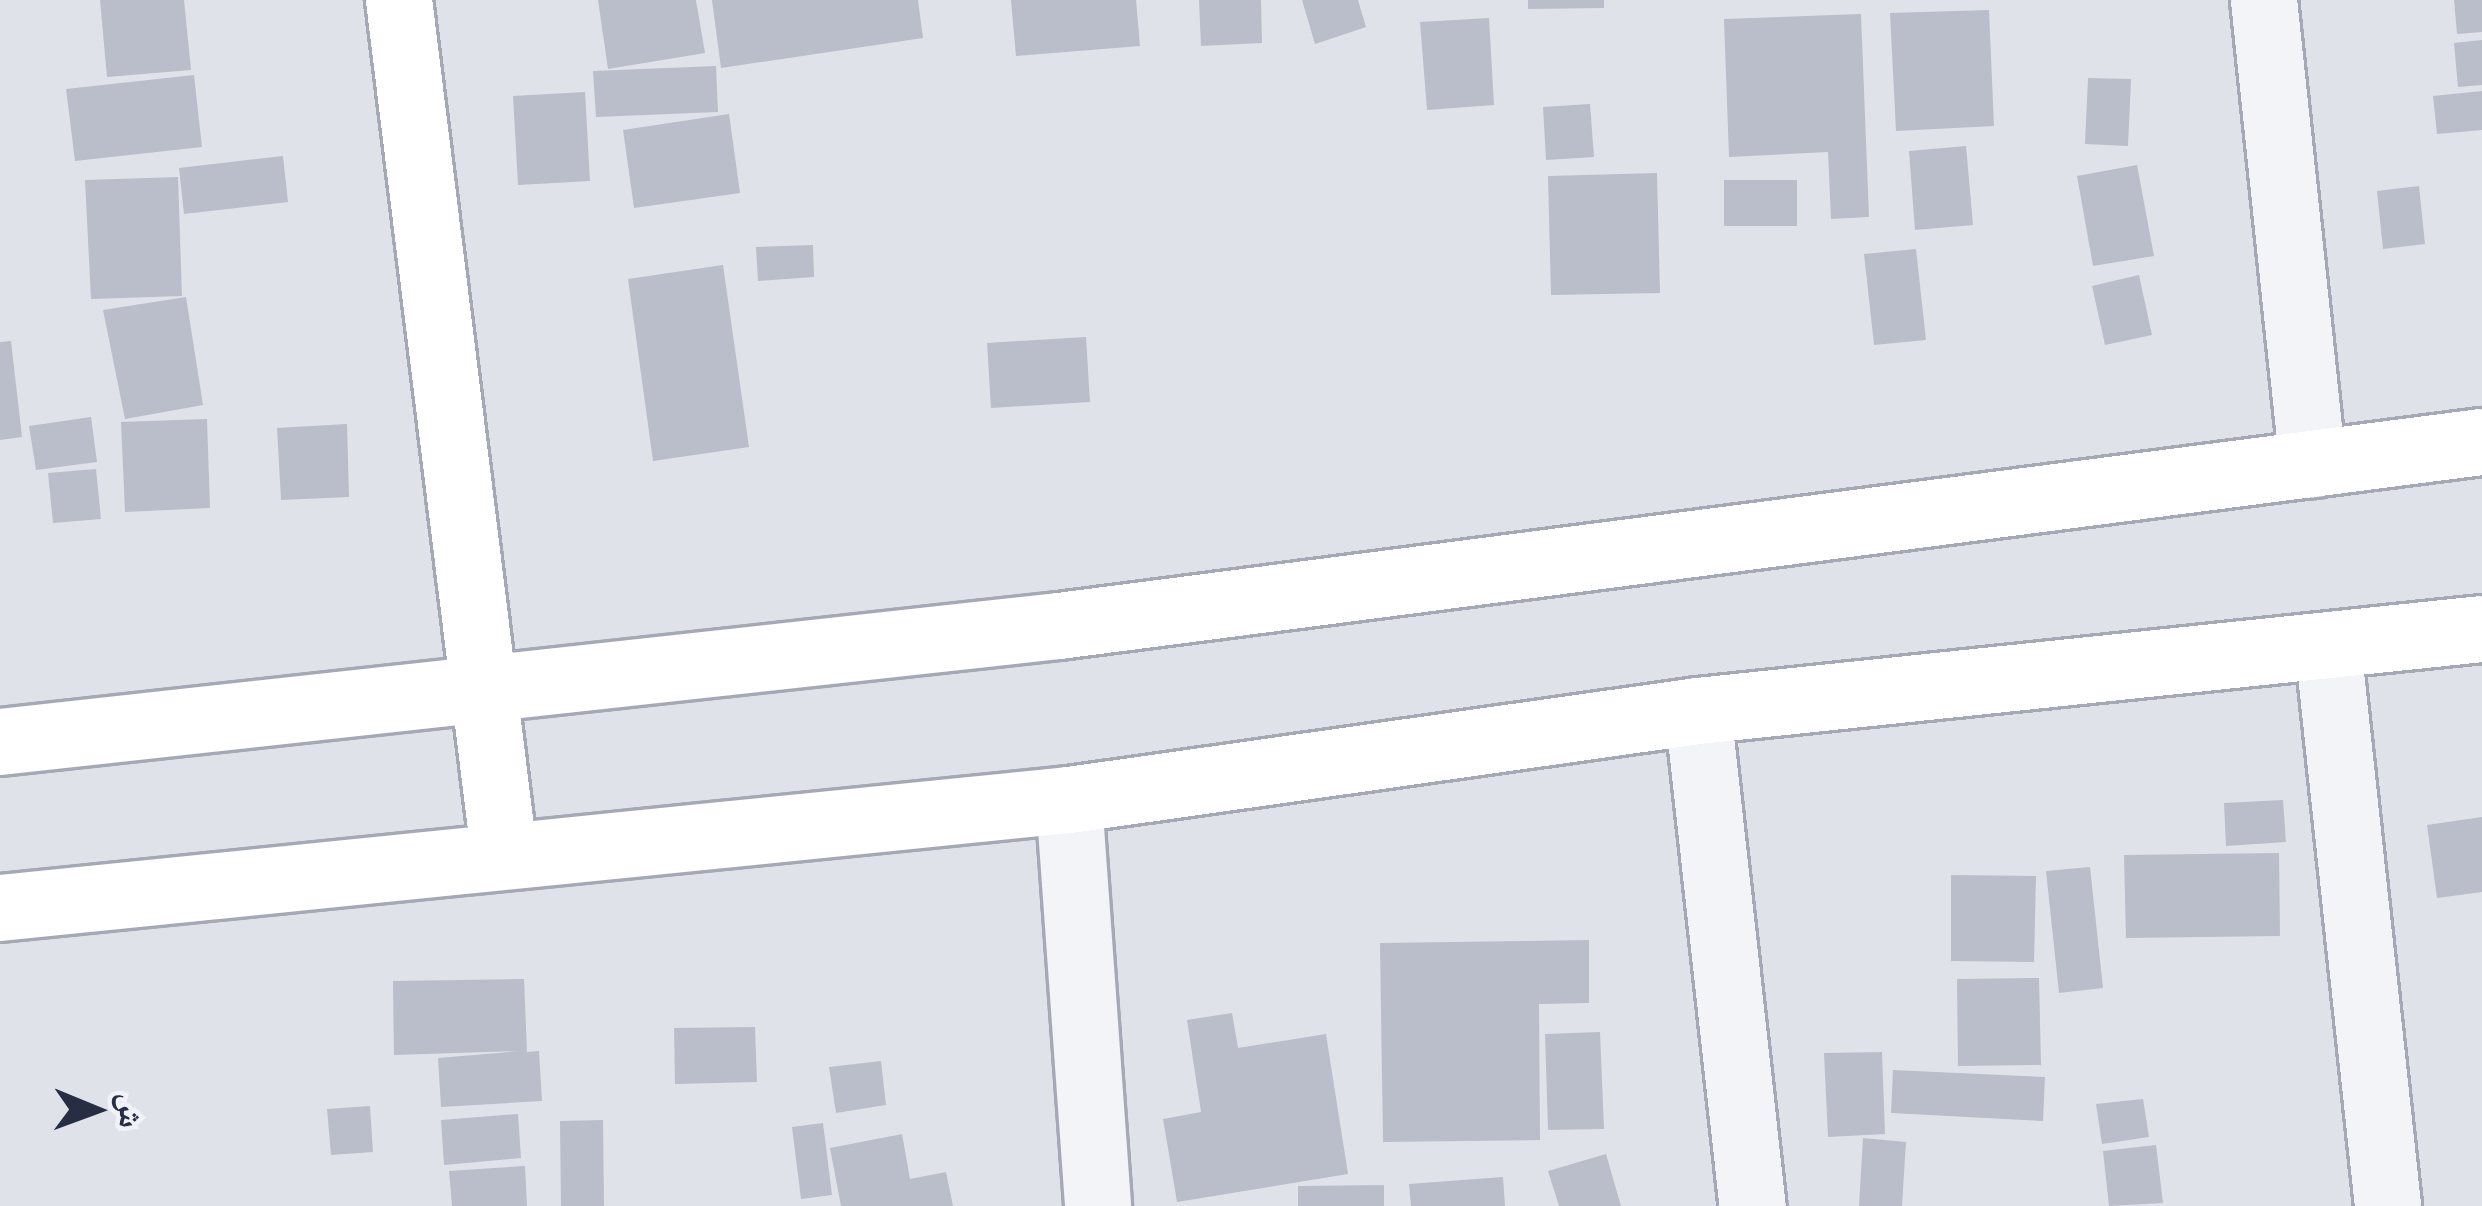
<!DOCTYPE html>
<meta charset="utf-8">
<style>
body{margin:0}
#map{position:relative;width:2482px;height:1206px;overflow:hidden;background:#e0e2ea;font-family:Quicksand,"Noto Naskh Arabic",sans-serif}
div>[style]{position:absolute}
.building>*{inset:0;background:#babdca}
.roads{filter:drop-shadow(3px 0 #a5a8b5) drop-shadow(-3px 0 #a5a8b5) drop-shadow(0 3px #a5a8b5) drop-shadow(0 -3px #a5a8b5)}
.street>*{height:66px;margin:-33px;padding:0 33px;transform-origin:33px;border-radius:33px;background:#f3f4f8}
.secondary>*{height:66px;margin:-33px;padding:0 33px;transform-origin:33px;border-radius:33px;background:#fff}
span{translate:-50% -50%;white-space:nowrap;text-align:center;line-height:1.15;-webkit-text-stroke:9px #f0f2f7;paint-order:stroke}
.north{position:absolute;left:36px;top:1050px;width:120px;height:120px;-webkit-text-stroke:9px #f0f2f7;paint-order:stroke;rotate:91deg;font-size:33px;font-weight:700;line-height:48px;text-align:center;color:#272d43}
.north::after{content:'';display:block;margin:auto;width:42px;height:54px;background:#272d43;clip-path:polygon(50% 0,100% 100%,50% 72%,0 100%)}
</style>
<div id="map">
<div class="building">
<div style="clip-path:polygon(100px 0,184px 0,191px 70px,107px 77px)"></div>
<div style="clip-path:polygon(598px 0,696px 0,705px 53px,608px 69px)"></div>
<div style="clip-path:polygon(712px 0,918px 0,923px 38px,721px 68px)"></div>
<div style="clip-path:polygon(1011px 0,1136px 0,1140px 46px,1016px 56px)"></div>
<div style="clip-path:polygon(1199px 0,1261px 0,1262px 43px,1201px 46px)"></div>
<div style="clip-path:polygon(1302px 0,1358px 0,1366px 27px,1315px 44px)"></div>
<div style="clip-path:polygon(1528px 0,1604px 0,1604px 8px,1528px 9px)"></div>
<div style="clip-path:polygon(2454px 0,2482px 0,2482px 32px,2457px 34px)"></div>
<div style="clip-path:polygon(1989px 10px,1994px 126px,1896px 131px,1890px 13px)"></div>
<div style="clip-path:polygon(1861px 14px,1869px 217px,1831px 219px,1828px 152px,1729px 157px,1724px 19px)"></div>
<div style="clip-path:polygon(1489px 18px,1494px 105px,1427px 110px,1420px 22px)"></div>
<div style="clip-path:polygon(2482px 40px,2482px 85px,2458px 87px,2454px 43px)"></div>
<div style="clip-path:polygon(716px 66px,718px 112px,596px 117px,593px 71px)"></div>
<div style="clip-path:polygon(194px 75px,202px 147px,75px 161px,66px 89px)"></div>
<div style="clip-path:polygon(2088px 78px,2131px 79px,2128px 146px,2085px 144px)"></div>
<div style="clip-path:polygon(2482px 91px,2482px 130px,2437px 134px,2433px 96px)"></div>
<div style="clip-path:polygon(585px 92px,590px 181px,518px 185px,513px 96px)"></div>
<div style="clip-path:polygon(1590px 104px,1594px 157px,1546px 160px,1543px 107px)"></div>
<div style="clip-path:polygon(729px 114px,740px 193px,634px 208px,623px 130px)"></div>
<div style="clip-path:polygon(1966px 146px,1973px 225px,1915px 230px,1909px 151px)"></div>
<div style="clip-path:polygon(283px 156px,288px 202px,184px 214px,179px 168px)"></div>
<div style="clip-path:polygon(2137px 165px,2154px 256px,2093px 266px,2077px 176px)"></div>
<div style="clip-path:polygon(1657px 173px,1660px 293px,1551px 295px,1548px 176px)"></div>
<div style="clip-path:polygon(178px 177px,182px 296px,91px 299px,85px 180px)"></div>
<div style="clip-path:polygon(1724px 180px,1797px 180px,1797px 226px,1724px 226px)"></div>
<div style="clip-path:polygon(2419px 186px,2425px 244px,2383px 249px,2377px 191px)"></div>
<div style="clip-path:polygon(813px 245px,814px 277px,758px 281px,756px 247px)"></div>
<div style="clip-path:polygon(1916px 249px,1926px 340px,1874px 345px,1864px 254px)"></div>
<div style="clip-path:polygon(723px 265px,749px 447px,653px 461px,628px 279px)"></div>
<div style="clip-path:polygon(2139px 275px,2152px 335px,2105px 345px,2092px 286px)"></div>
<div style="clip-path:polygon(186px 297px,203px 405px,125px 419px,103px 310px)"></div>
<div style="clip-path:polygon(1086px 337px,1090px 402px,991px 408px,987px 343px)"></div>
<div style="clip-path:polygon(11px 341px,22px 437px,0 440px,0 342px)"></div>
<div style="clip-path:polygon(91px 417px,97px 462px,36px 470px,29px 426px)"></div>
<div style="clip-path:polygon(207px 419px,210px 508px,125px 512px,121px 422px)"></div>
<div style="clip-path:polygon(347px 424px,349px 497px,281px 500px,277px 428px)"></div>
<div style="clip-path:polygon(96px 469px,101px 519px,53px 523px,48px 473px)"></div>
<div style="clip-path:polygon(2283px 800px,2286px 842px,2226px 846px,2224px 803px)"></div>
<div style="clip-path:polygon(2482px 817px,2482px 892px,2437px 898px,2427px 825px)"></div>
<div style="clip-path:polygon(2279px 853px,2280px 936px,2126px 938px,2124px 855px)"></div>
<div style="clip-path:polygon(2090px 867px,2103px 988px,2059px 993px,2046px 871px)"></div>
<div style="clip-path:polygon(1951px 875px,2036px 876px,2034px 962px,1951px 961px)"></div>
<div style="clip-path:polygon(1589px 940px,1589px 1003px,1539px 1004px,1540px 1140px,1383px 1142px,1380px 943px)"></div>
<div style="clip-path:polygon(2039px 978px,2041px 1065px,1958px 1066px,1957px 979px)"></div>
<div style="clip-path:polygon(524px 979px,527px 1052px,539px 1051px,542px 1101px,441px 1107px,438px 1058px,521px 1051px,394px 1055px,393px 981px)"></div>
<div style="clip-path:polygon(1232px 1013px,1238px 1048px,1326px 1034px,1348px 1174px,1177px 1202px,1163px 1119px,1201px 1112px,1187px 1020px)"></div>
<div style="clip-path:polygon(755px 1027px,757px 1082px,675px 1084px,674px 1028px)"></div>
<div style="clip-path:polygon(1600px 1032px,1604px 1129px,1548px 1130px,1545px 1034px)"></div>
<div style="clip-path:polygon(1882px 1052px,1885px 1134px,1828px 1137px,1824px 1053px)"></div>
<div style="clip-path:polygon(881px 1061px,886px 1105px,836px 1113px,829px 1067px)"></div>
<div style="clip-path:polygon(1893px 1070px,2045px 1077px,2043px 1121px,1891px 1113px)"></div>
<div style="clip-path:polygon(2143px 1099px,2149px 1137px,2102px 1144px,2096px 1104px)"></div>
<div style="clip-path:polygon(370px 1106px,373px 1152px,331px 1155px,327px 1109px)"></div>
<div style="clip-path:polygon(518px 1114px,521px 1158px,444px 1165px,441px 1120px)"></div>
<div style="clip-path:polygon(603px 1120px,604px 1206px,561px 1206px,560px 1121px)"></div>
<div style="clip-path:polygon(823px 1123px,832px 1195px,801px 1199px,792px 1127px)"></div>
<div style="clip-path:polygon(902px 1134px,910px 1179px,946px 1172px,953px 1206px,841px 1206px,830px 1148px)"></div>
<div style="clip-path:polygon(1863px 1138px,1906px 1142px,1902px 1206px,1859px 1206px)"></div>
<div style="clip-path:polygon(2156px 1145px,2163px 1203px,2109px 1206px,2103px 1151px)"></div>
<div style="clip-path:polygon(1606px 1154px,1621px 1206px,1559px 1206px,1548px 1171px)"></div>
<div style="clip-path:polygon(525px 1166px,527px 1206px,452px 1206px,449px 1171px)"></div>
<div style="clip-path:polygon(1503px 1177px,1505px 1206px,1411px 1206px,1409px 1184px)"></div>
<div style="clip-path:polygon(1384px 1185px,1384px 1206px,1298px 1206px,1298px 1186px)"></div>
</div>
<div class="roads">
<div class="street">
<div style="left:2264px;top:0;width:467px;rotate:84deg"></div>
<div style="left:2328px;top:646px;width:563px;rotate:83.88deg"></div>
<div style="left:1698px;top:711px;width:498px;rotate:83.7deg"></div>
<div style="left:1069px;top:800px;width:407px;rotate:85.9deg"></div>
</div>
<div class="secondary">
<div style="left:399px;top:0;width:859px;rotate:82.98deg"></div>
<div style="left:0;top:742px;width:1065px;rotate:-6.25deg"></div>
<div style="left:1059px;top:626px;width:1435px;rotate:-7.37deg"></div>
<div style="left:0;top:908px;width:1074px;rotate:-5.77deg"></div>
<div style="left:1069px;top:800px;width:635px;rotate:-8.05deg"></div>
<div style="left:1698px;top:711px;width:788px;rotate:-5.97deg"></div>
</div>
</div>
<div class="north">ش</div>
</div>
